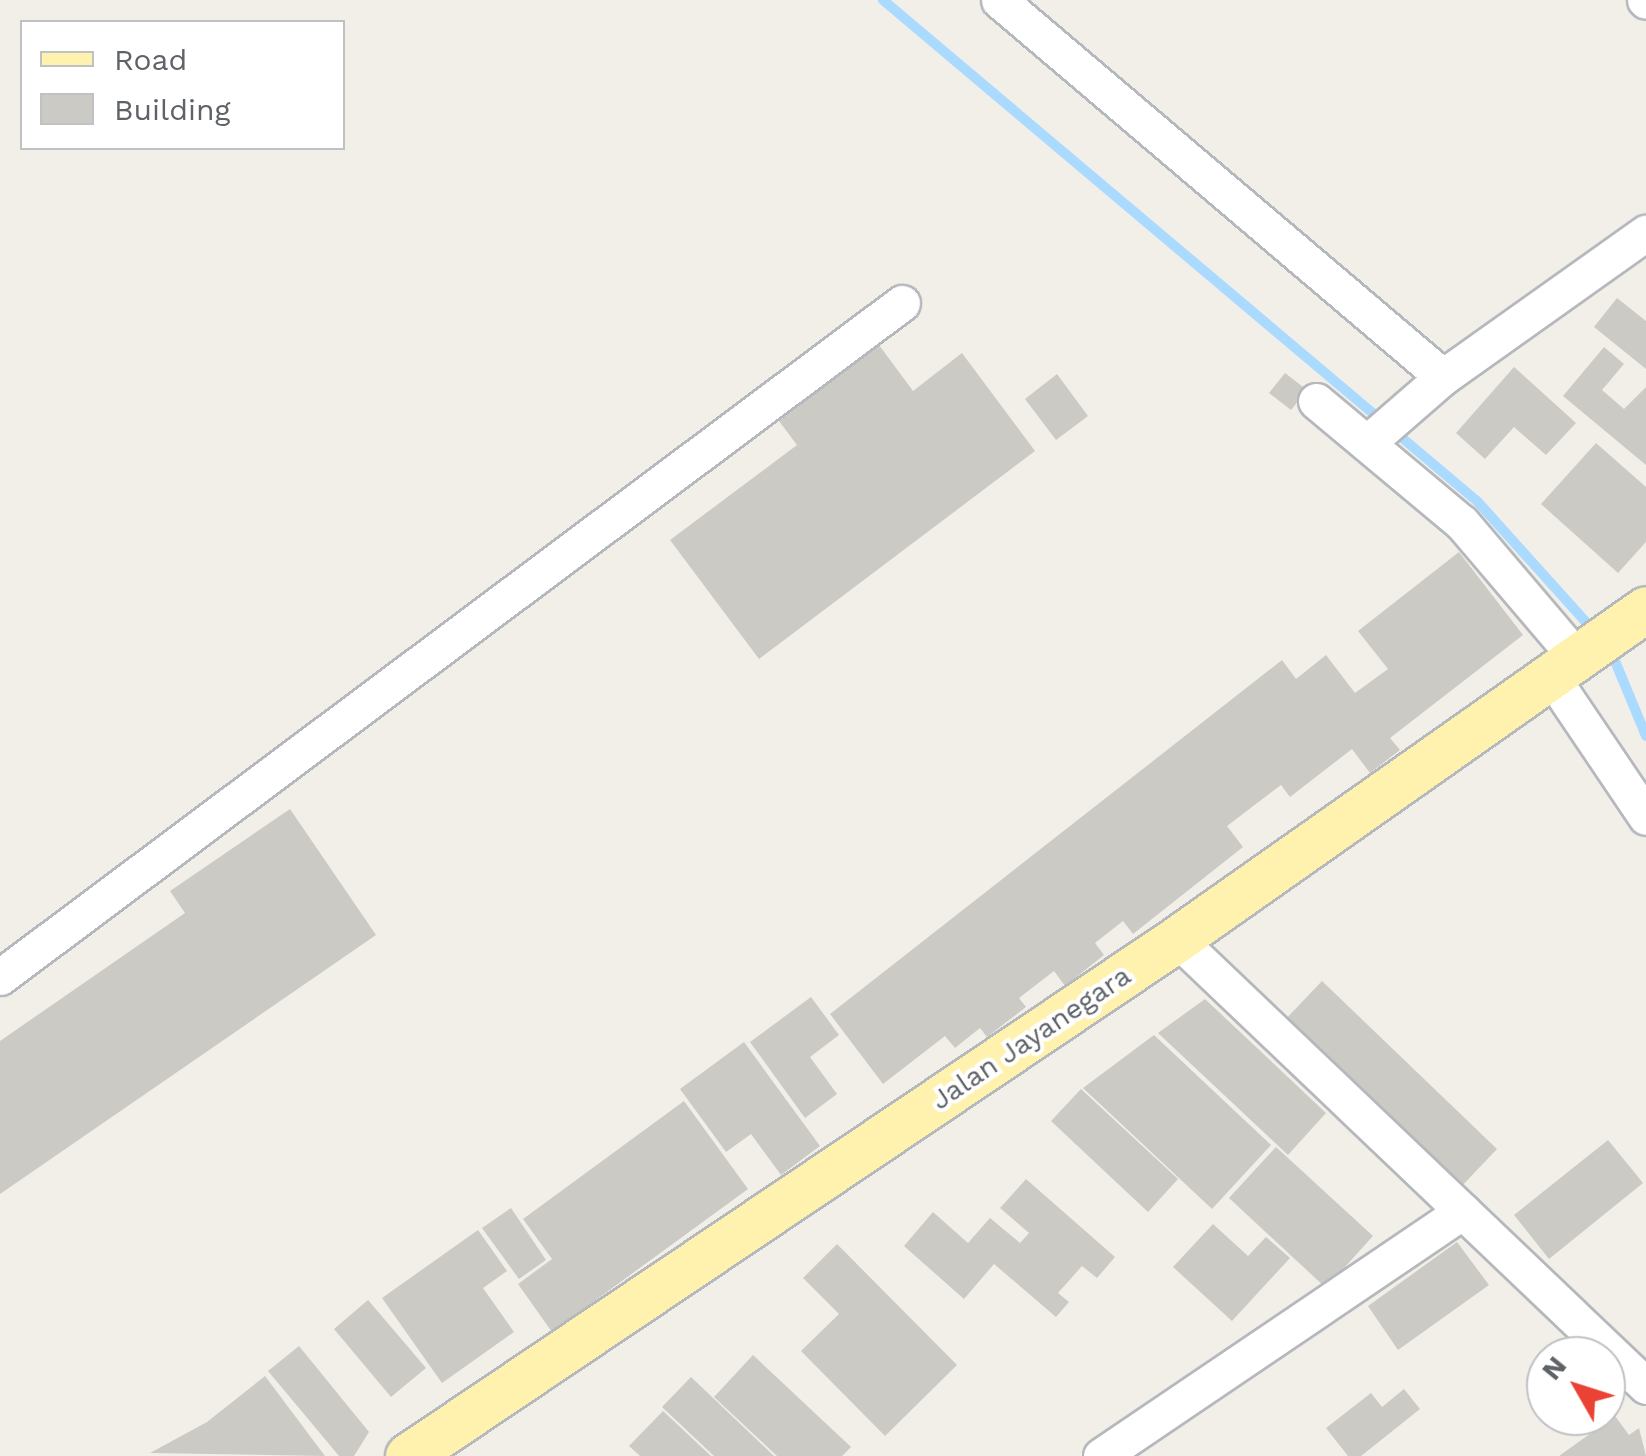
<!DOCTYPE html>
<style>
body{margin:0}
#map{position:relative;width:1646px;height:1456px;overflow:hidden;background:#f1efe8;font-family:"Work Sans",sans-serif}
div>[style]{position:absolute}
.stream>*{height:10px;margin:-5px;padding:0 5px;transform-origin:5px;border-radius:5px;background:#aadaff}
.building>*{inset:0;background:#cccac5}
.roads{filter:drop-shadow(2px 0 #b5b8bc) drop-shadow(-2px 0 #b5b8bc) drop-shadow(0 2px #b5b8bc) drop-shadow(0 -2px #b5b8bc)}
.minor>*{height:35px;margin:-17.5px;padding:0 17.5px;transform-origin:17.5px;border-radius:17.5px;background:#fff}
.major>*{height:45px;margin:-22.5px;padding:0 22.5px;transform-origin:22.5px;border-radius:22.5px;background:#fff2af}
span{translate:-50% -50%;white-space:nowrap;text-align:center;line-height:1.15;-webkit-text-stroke:8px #fff;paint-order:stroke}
.street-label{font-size:28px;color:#5f6368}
.legend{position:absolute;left:20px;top:20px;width:325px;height:130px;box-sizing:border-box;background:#fff;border:2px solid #bfc1c3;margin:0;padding:12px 18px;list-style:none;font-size:30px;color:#5f6368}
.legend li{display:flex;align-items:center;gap:20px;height:50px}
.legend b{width:50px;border:2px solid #bfc1c3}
.north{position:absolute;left:1526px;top:1336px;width:100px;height:100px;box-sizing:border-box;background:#fff;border:2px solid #bfc1c3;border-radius:50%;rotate:309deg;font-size:28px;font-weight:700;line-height:40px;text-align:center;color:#5f6368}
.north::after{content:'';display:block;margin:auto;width:35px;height:45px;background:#ea4335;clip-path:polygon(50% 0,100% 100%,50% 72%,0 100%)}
</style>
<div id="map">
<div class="stream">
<div style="left:883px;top:0;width:777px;rotate:40.15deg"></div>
<div style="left:1477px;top:501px;width:178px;rotate:48deg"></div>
<div style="left:1610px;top:649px;width:94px;rotate:67.5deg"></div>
</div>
<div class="building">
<div style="clip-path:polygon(1617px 298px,1646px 321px,1646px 369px,1594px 327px)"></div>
<div style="clip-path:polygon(879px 345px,913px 391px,962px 353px,1035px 451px,759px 659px,670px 540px,797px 445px,779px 421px)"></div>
<div style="clip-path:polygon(1604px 347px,1624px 364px,1602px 390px,1624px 409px,1646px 387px,1646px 465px,1563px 396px)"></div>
<div style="clip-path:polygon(1514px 367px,1576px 423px,1546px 455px,1514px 427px,1485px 459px,1456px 433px)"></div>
<div style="clip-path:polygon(1285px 373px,1307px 390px,1291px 410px,1269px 393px)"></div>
<div style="clip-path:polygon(1057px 374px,1088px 416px,1056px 440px,1025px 399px)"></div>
<div style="clip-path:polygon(1596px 443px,1646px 487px,1646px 542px,1618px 573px,1541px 504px)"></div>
<div style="clip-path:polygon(1459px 552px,1523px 635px,1390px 738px,1400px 750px,1370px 773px,1352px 749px,1290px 797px,1281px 785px,1227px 826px,1243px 847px,1133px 934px,1123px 921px,1095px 943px,1104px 955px,1065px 986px,1054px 971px,1019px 998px,1026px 1007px,987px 1037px,980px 1028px,955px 1048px,945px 1036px,883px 1084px,830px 1014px,1282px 660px,1296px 679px,1326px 655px,1355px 693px,1388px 669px,1358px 631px)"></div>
<div style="clip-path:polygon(290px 809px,376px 935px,0 1194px,0 1041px,185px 913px,170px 891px)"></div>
<div style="clip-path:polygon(1322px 981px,1497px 1149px,1459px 1189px,1283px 1022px)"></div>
<div style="clip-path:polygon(811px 997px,839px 1035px,810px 1057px,837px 1094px,805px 1118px,750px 1042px)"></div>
<div style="clip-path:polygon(1205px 999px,1326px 1113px,1288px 1155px,1158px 1033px)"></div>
<div style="clip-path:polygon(1154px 1035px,1271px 1145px,1212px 1209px,1083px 1088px)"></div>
<div style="clip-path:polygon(744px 1042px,820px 1146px,781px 1175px,751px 1134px,726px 1152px,680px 1089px)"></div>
<div style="clip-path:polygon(1081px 1089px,1178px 1179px,1148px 1212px,1051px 1121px)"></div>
<div style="clip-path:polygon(684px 1101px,748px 1189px,552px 1332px,518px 1284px,552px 1259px,523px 1219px)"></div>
<div style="clip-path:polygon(1608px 1140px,1643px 1183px,1549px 1259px,1514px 1215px)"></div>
<div style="clip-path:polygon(1276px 1147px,1373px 1236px,1326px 1288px,1229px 1198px)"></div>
<div style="clip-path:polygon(1026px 1179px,1115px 1257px,1097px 1278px,1082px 1266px,1058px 1293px,1069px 1302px,1056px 1317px,994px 1264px,964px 1299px,904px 1246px,933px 1212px,968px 1243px,990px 1218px,1020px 1243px,1029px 1233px,1000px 1208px)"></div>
<div style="clip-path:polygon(511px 1208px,546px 1260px,519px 1279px,482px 1228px)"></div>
<div style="clip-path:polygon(1213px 1224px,1248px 1256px,1266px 1237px,1290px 1258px,1232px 1321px,1173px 1267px)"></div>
<div style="clip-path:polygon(478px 1230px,507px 1271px,483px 1288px,514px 1332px,442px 1383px,382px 1298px)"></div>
<div style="clip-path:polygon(1457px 1242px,1489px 1285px,1398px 1350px,1368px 1306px)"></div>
<div style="clip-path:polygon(837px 1244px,957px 1365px,885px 1436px,801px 1351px,839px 1314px,803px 1278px)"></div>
<div style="clip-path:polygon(368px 1300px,426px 1368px,391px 1397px,334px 1329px)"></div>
<div style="clip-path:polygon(299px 1346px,369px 1432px,354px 1456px,339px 1456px,268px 1371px)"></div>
<div style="clip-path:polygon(753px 1355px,851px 1447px,842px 1456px,777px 1456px,714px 1397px)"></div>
<div style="clip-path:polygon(265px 1376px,325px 1456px,150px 1453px,207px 1422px)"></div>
<div style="clip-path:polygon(691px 1377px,774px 1456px,714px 1456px,662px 1407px)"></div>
<div style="clip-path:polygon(1404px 1389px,1420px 1409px,1361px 1456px,1348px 1456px,1326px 1428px,1371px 1393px,1382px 1407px)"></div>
<div style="clip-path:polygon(663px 1411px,711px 1456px,640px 1456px,629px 1446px)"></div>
<div style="clip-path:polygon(1615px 1416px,1629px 1435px,1639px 1428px,1646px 1456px,1559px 1456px)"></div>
</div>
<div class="roads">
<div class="minor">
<div style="left:999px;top:0;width:582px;rotate:40.33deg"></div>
<div style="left:1443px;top:377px;width:249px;rotate:-35.4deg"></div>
<div style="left:1645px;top:0;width:1px;rotate:45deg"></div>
<div style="left:1316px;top:401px;width:190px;rotate:39.9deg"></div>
<div style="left:1462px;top:523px;width:177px;rotate:49.6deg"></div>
<div style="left:1367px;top:443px;width:101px;rotate:-41deg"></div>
<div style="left:1551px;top:676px;width:170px;rotate:56deg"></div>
<div style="left:1177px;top:939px;width:648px;rotate:43.62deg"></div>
<div style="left:0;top:977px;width:1126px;rotate:-36.77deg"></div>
<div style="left:1101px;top:1456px;width:437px;rotate:-34.1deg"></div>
</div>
<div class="major">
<div style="left:408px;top:1456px;width:927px;rotate:-33.91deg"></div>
<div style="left:1177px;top:939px;width:573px;rotate:-35.13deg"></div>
</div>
</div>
<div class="street-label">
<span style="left:1031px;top:1038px;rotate:-34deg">Jalan Jayanegara</span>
</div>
<ul class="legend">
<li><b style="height:12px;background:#fff2af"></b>Road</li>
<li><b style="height:28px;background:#cccac5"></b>Building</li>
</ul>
<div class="north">N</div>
</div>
